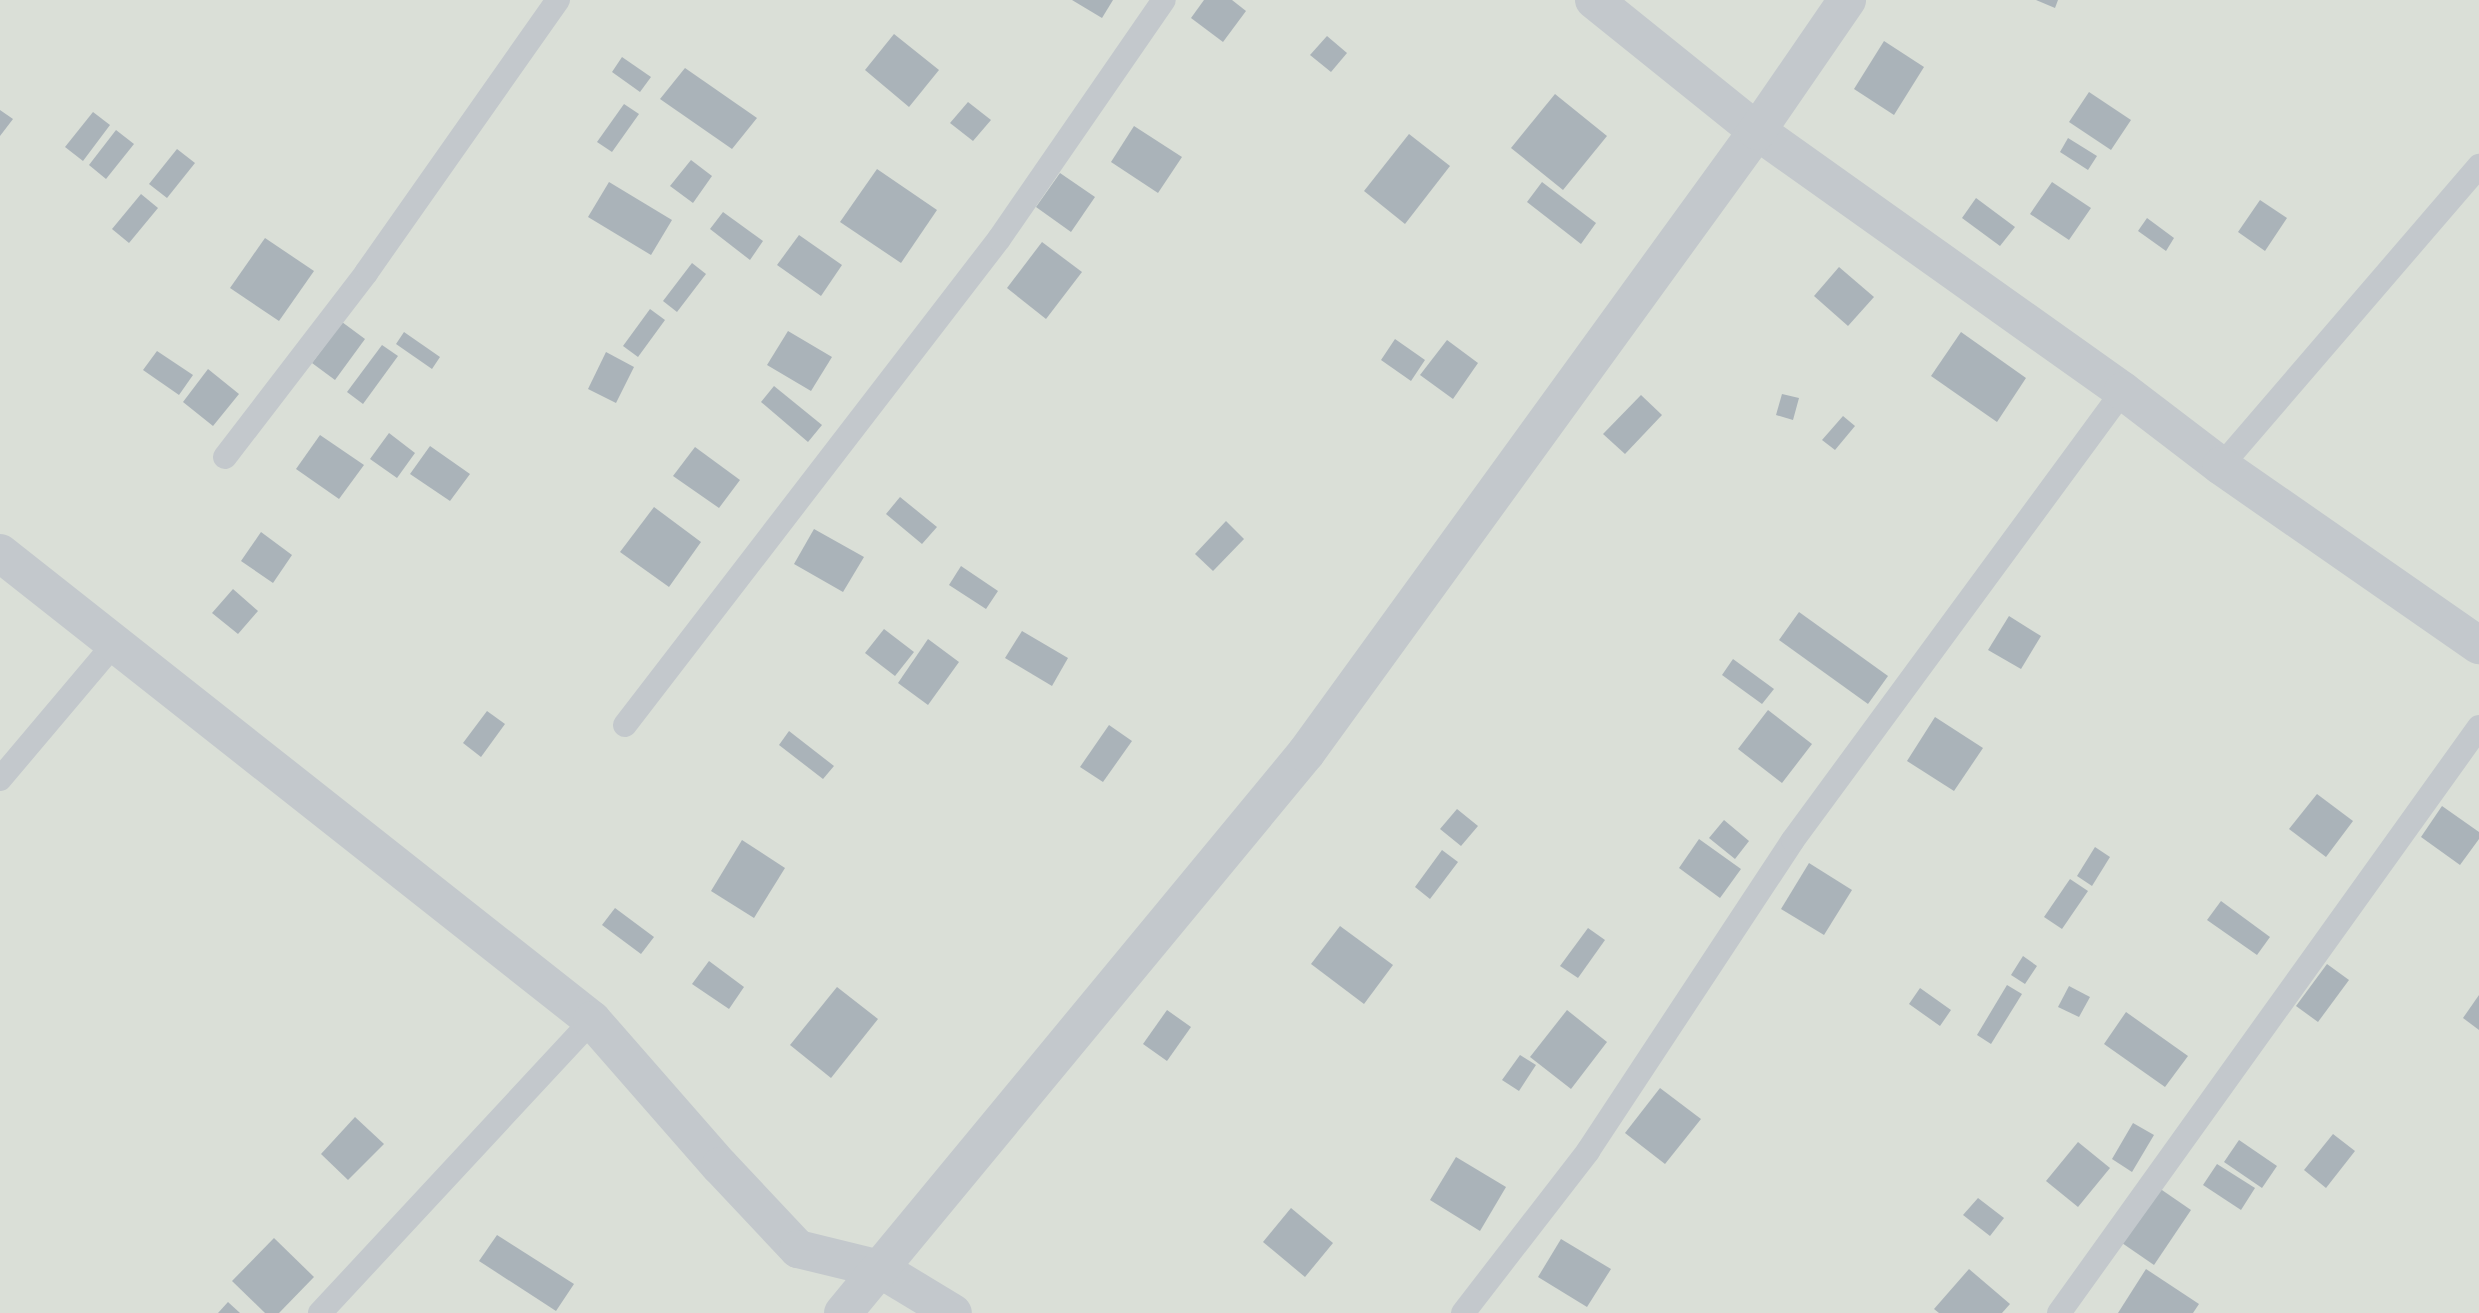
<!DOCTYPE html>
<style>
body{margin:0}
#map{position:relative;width:2479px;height:1313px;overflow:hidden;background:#fafaf8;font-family:"Sofia Sans Condensed",sans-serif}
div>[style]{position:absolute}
.green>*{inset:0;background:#dadfd7}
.building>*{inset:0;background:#aab3b9}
.lane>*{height:24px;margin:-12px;padding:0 12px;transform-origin:12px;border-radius:12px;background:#c3c8cc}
.street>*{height:38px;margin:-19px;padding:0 19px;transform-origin:19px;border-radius:19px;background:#c3c8cc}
span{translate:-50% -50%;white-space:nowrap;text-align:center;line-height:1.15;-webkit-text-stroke:7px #fff;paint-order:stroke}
</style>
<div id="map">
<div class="green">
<div style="clip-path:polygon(0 0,2479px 0,2479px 1313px,0 1313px)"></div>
</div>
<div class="building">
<div style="clip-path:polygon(1072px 0,1113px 0,1102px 18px)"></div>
<div style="clip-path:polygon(1204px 0,1232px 0,1246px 11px,1223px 42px,1191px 18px)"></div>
<div style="clip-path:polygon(2036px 0,2058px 0,2055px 8px)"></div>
<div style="clip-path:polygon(894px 34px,939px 70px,909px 107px,865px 70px)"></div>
<div style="clip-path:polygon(1327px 36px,1347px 53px,1331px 72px,1310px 55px)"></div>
<div style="clip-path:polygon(1884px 41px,1924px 67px,1894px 115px,1854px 89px)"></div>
<div style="clip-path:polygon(622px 57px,651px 77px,640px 92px,612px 72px)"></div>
<div style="clip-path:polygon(685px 68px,757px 118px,732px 149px,660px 99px)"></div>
<div style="clip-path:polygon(2089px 92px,2131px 120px,2111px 150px,2069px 122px)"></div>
<div style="clip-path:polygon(1555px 94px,1607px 136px,1563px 190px,1511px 148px)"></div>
<div style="clip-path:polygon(968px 102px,991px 120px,973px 141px,950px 123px)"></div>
<div style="clip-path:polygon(624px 104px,639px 114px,612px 152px,597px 142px)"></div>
<div style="clip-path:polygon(0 110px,13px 119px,0 136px)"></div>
<div style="clip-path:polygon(93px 112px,110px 125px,83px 161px,65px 147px)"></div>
<div style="clip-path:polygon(1134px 126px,1182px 157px,1158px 193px,1111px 162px)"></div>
<div style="clip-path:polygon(116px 130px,134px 144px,106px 179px,89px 165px)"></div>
<div style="clip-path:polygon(1409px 134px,1450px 166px,1405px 224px,1364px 191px)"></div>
<div style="clip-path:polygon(2068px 138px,2097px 156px,2088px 170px,2060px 152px)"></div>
<div style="clip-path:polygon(177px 149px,195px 163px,167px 198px,149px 184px)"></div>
<div style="clip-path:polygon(691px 160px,712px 176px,693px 203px,670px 186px)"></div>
<div style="clip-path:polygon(877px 169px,937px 210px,901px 263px,840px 222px)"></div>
<div style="clip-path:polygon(1060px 173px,1095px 197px,1071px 232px,1036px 207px)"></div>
<div style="clip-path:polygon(609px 182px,672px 220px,651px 255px,588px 217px)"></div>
<div style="clip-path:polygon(1542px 182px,1596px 223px,1581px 244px,1527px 202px)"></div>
<div style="clip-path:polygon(2052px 182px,2091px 208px,2069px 240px,2030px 214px)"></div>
<div style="clip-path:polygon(141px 194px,158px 208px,129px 243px,112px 229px)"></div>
<div style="clip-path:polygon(1976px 198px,2015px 227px,2000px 246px,1962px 218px)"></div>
<div style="clip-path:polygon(2260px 200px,2287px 218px,2265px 251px,2238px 232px)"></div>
<div style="clip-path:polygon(723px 212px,763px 241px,750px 260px,710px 229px)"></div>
<div style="clip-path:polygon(2147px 218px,2174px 238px,2166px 251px,2138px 231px)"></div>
<div style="clip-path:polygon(799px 235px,842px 265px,821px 296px,777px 265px)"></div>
<div style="clip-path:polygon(265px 238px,314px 271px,279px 321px,230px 288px)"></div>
<div style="clip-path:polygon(1042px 242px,1082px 272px,1046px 319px,1007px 288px)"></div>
<div style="clip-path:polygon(692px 263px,706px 274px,677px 312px,663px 301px)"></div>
<div style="clip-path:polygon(1839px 267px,1874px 297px,1848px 326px,1814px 296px)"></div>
<div style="clip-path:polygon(650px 309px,665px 320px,638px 357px,623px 346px)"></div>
<div style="clip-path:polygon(342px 322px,365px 339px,335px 380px,312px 363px)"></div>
<div style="clip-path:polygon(788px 331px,832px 357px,811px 391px,767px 365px)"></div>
<div style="clip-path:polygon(404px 332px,440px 357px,432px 369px,396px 344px)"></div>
<div style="clip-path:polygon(1961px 332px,2026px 378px,1997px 422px,1931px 376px)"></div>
<div style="clip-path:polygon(1395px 339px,1425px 360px,1411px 381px,1381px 360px)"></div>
<div style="clip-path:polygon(1447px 340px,1478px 363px,1453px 399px,1420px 375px)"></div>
<div style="clip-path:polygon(382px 345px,398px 356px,363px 404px,347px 392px)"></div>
<div style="clip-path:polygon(157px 351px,193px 375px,179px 395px,143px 370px)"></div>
<div style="clip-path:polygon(606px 352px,634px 367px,616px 403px,588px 389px)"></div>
<div style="clip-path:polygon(208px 369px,239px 394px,213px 426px,183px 402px)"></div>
<div style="clip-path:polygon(774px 386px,822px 425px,808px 442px,761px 402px)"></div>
<div style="clip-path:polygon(1782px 394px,1799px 398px,1793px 420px,1776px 415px)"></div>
<div style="clip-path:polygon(1641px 395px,1662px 415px,1625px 454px,1603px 434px)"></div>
<div style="clip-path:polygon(1843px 416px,1855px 426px,1835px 450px,1822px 440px)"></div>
<div style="clip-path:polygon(389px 433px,415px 453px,397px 478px,370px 459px)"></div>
<div style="clip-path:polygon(320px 435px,364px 465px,339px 499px,296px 469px)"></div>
<div style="clip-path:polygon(430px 446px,470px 474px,450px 501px,410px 474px)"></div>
<div style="clip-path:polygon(695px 447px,740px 480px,719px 508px,673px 476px)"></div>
<div style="clip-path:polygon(900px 497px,937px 527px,922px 544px,886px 514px)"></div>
<div style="clip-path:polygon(654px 507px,701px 542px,669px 587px,620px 552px)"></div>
<div style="clip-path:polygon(1226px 521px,1244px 539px,1213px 571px,1195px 554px)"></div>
<div style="clip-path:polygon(814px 529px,864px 557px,843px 592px,794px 564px)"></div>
<div style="clip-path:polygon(261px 532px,292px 555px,273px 583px,241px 561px)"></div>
<div style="clip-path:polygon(961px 566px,998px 591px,986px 609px,949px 585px)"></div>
<div style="clip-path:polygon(233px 589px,258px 611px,238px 634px,212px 613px)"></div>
<div style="clip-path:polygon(1799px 612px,1888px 676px,1868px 704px,1779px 640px)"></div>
<div style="clip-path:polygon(2009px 616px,2041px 636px,2021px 669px,1988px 650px)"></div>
<div style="clip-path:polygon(884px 629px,914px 652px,895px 676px,865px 653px)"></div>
<div style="clip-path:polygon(1022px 631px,1068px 658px,1052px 686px,1005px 658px)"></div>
<div style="clip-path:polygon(928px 639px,959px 662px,928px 705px,898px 683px)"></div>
<div style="clip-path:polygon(1733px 659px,1774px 689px,1762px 704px,1722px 675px)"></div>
<div style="clip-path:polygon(1768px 710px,1812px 744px,1782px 783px,1738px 749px)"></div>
<div style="clip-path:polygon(487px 711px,505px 724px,481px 757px,463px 743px)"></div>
<div style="clip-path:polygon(1935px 717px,1983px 748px,1954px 791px,1907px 761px)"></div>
<div style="clip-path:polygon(1109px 725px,1132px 741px,1103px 782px,1080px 767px)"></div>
<div style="clip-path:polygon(789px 731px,834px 766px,823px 779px,779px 745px)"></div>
<div style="clip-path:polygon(2317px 794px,2353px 821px,2326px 857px,2289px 829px)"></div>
<div style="clip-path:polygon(2442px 806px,2479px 832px,2479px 839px,2460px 865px,2421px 837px)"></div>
<div style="clip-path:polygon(1457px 809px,1478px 826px,1461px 846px,1440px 829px)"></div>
<div style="clip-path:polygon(1724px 820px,1749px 841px,1735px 859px,1709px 838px)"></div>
<div style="clip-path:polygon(1699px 839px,1741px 869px,1720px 898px,1679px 868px)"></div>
<div style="clip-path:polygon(742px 840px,785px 868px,754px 918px,711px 891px)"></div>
<div style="clip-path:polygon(2095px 847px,2110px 857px,2092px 886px,2077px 876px)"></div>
<div style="clip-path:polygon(1442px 850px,1458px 862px,1430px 899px,1415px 887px)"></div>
<div style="clip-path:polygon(1809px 863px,1852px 890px,1824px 935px,1781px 909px)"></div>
<div style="clip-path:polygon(2070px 879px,2088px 891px,2062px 929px,2044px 917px)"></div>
<div style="clip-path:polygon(2221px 901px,2270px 937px,2257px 955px,2207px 920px)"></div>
<div style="clip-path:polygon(615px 908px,654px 937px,641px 954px,602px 925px)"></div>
<div style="clip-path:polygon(1340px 926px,1393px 965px,1364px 1004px,1311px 964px)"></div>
<div style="clip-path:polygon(1588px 928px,1605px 940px,1578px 978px,1560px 966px)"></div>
<div style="clip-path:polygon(2023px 956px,2037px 966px,2025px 984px,2011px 975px)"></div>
<div style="clip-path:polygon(709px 961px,744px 987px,729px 1009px,692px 984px)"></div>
<div style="clip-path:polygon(2327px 964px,2349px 980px,2318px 1022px,2296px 1006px)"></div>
<div style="clip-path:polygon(2007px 985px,2022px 994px,1991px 1044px,1977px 1035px)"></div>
<div style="clip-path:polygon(2069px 986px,2090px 997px,2079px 1017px,2058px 1007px)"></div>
<div style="clip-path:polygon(837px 987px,878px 1019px,831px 1078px,790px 1045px)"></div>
<div style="clip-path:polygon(1920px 988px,1951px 1010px,1940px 1026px,1909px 1004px)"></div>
<div style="clip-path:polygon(2479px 995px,2479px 1030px,2463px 1018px)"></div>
<div style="clip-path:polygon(1167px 1010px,1191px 1027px,1167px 1061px,1143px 1044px)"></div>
<div style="clip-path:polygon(1567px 1010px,1607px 1042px,1571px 1089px,1530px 1057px)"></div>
<div style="clip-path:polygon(2126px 1012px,2188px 1056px,2165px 1087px,2104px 1044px)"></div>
<div style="clip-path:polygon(1520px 1055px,1536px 1065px,1519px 1091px,1502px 1080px)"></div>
<div style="clip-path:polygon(1660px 1088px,1701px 1119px,1665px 1164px,1625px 1133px)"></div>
<div style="clip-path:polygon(355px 1117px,384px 1144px,348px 1180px,321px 1154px)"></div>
<div style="clip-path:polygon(2133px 1123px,2154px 1135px,2132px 1172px,2112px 1159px)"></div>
<div style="clip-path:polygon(2333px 1134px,2355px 1151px,2326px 1188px,2304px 1170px)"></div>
<div style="clip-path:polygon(2239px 1140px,2277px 1166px,2262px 1188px,2224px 1162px)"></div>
<div style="clip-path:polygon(2078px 1142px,2110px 1168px,2078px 1207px,2046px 1181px)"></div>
<div style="clip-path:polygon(1456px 1157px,1506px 1187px,1480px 1231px,1430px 1200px)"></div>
<div style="clip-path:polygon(2217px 1164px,2255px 1188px,2241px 1210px,2203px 1185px)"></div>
<div style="clip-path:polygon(2159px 1188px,2191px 1210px,2154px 1265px,2122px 1243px)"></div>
<div style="clip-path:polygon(1978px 1198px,2004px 1218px,1990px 1236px,1963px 1215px)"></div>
<div style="clip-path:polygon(1291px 1208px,1333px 1243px,1305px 1277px,1263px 1242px)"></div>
<div style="clip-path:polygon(497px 1235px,574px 1284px,556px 1311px,479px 1261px)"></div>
<div style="clip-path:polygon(274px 1238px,314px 1277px,279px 1313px,265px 1313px,232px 1281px)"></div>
<div style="clip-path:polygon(1561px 1239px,1611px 1269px,1587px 1307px,1538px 1277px)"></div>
<div style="clip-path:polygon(1969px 1269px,2010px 1304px,2002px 1313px,1939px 1313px,1934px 1309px)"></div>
<div style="clip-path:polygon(2146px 1269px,2199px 1304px,2193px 1313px,2118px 1313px)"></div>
<div style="clip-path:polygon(228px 1302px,240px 1313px,218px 1313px)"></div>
</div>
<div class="lane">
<div style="left:225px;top:457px;width:232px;rotate:-52.5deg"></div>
<div style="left:366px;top:273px;width:334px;rotate:-54.9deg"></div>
<div style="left:2221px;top:466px;width:396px;rotate:-49.3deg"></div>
<div style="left:625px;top:725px;width:613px;rotate:-52.42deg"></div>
<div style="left:999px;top:239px;width:290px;rotate:-55.4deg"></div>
<div style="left:0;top:779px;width:178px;rotate:-49.8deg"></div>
<div style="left:320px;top:1313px;width:400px;rotate:-47.1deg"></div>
<div style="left:1463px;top:1313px;width:205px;rotate:-52.3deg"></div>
<div style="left:1588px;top:1151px;width:372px;rotate:-56.6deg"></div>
<div style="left:1793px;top:840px;width:557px;rotate:-53.69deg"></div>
<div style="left:2059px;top:1313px;width:721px;rotate:-54.37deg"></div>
</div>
<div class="street">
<div style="left:1594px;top:0;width:209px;rotate:38.8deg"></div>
<div style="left:1757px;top:131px;width:449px;rotate:35.4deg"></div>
<div style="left:2123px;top:391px;width:123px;rotate:37.4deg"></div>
<div style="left:2221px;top:466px;width:314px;rotate:34.8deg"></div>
<div style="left:0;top:553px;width:754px;rotate:38.27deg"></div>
<div style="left:592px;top:1020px;width:194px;rotate:48.8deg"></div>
<div style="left:720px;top:1166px;width:114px;rotate:46.8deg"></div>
<div style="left:798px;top:1249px;width:84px;rotate:13.7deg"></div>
<div style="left:880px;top:1269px;width:85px;rotate:31.1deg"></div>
<div style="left:843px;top:1313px;width:727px;rotate:-50.42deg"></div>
<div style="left:1306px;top:753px;width:768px;rotate:-54.05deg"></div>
<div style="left:1757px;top:131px;width:159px;rotate:-55.5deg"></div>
</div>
</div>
